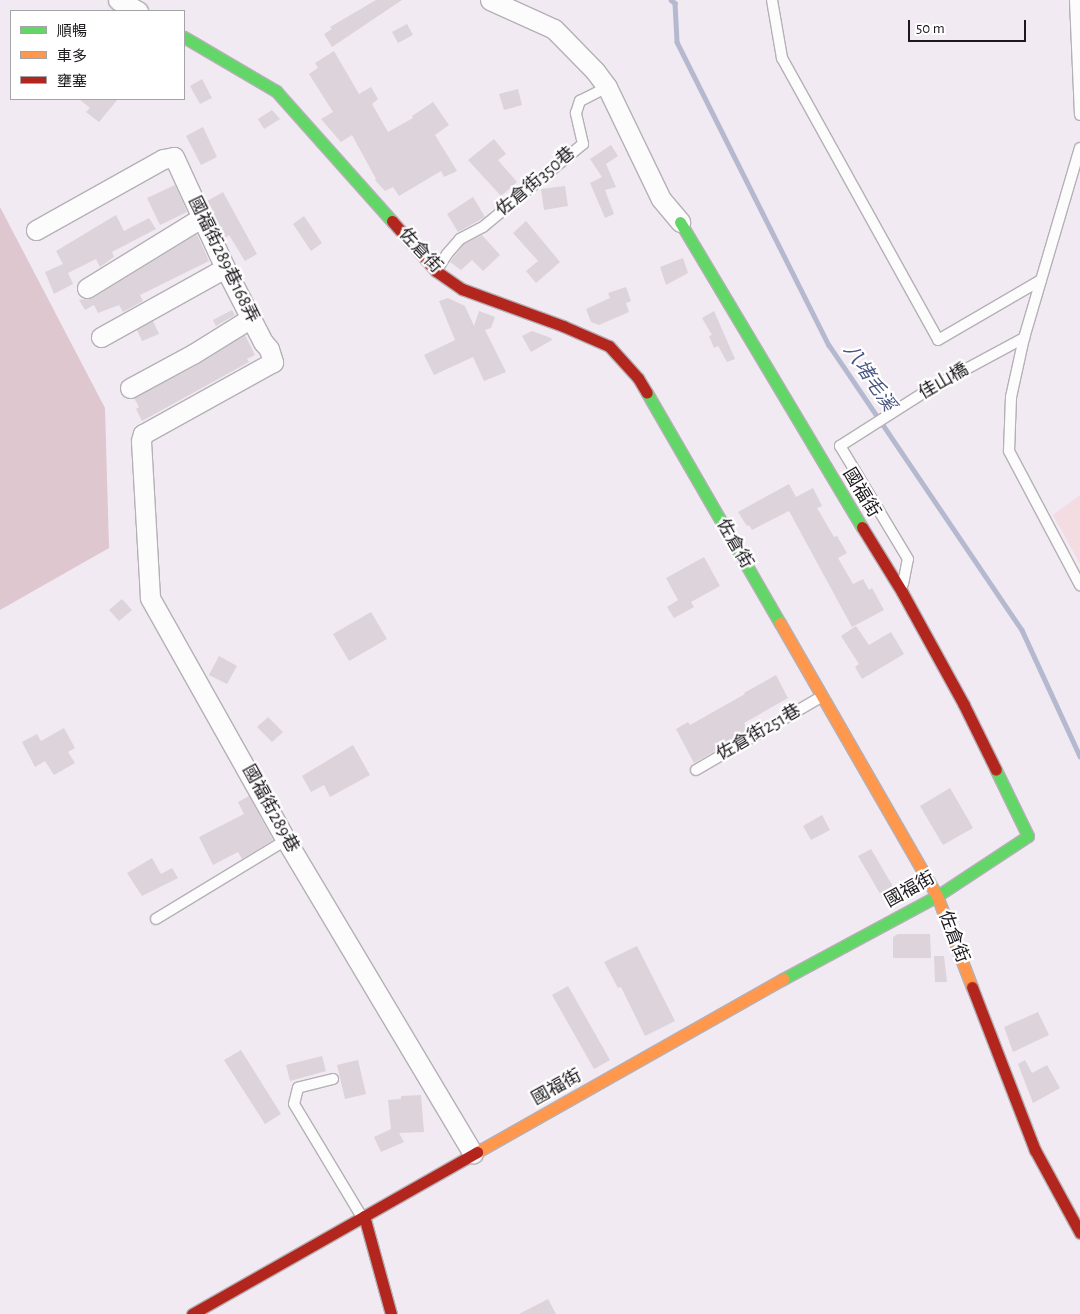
<!DOCTYPE html>
<meta charset="utf-8">
<style>
body{margin:0}
#map{position:relative;width:1080px;height:1314px;overflow:hidden;background:#f1eaf2;font-family:"Alegreya Sans","Noto Sans TC",sans-serif}
div>[style]{position:absolute}
.green>*{inset:0;background:#f3dde3}
.forest>*{inset:0;background:#dec7ce}
.stream>*{height:4.5px;margin:-2.25px;padding:0 2.25px;transform-origin:2.25px;border-radius:2.25px;background:#b5b9cf}
.building>*{inset:0;background:#ddd3da}
.roads{filter:drop-shadow(1px 0 #b5b0b6) drop-shadow(-1px 0 #b5b0b6) drop-shadow(0 1px #b5b0b6) drop-shadow(0 -1px #b5b0b6)}
.lane>*{height:10px;margin:-5px;padding:0 5px;transform-origin:5px;border-radius:5px;background:#fdfcfd}
.street>*{height:19px;margin:-9.5px;padding:0 9.5px;transform-origin:9.5px;border-radius:9.5px;background:#fdfcfd}
.fast>*{height:11px;margin:-5.5px;padding:0 5.5px;transform-origin:5.5px;border-radius:5.5px;background:#63d668}
.slow>*{height:11px;margin:-5.5px;padding:0 5.5px;transform-origin:5.5px;border-radius:5.5px;background:#ff974d}
.jam>*{height:11px;margin:-5.5px;padding:0 5.5px;transform-origin:5.5px;border-radius:5.5px;background:#b3261e}
span{translate:-50% -50%;white-space:nowrap;text-align:center;line-height:1.15;-webkit-text-stroke:4.5px #fff;paint-order:stroke}
.street-label{font-size:18px;color:#1c181d}
.water-label{font-size:19px;color:#495581;font-style:italic}
.legend{position:absolute;left:10px;top:10px;width:175px;height:90px;box-sizing:border-box;background:#fff;border:1px solid #a4a3a5;margin:0;padding:6px 9px;list-style:none;font-size:15px;color:#1c181d}
.legend li{display:flex;align-items:center;gap:10px;height:25px}
.legend b{width:25px;border:1px solid #a4a3a5}
.scale{position:absolute;left:908px;top:20px;width:118px;height:22px;box-sizing:border-box;border:2px solid #1c181d;border-top:0;padding-left:6px;font-size:15px;line-height:18px;white-space:nowrap;color:#1c181d;-webkit-text-stroke:4px #fff;paint-order:stroke}
</style>
<div id="map">
<div class="green">
<div style="clip-path:polygon(1080px 495px,1080px 564px,1053px 515px)"></div>
</div>
<div class="forest">
<div style="clip-path:polygon(0 207px,105px 408px,109px 548px,0 610px)"></div>
</div>
<div class="stream">
<div style="left:671px;top:0;width:5px;rotate:37deg"></div>
<div style="left:675px;top:3px;width:39px;rotate:87deg"></div>
<div style="left:677px;top:42px;width:339px;rotate:63.4deg"></div>
<div style="left:829px;top:345px;width:344px;rotate:55.9deg"></div>
<div style="left:1022px;top:630px;width:139px;rotate:65.3deg"></div>
</div>
<div class="building">
<div style="clip-path:polygon(376px 0,402px 0,332px 47px,324px 34px,332px 29px,330px 27px)"></div>
<div style="clip-path:polygon(407px 24px,413px 35px,398px 43px,392px 32px)"></div>
<div style="clip-path:polygon(334px 51px,359px 94px,371px 87px,378px 99px,372px 104px,388px 132px,413px 118px,412px 116px,433px 102px,449px 125px,435px 135px,457px 171px,444px 177px,441px 171px,399px 196px,393px 187px,385px 191px,375px 180px,376px 179px,352px 135px,341px 142px,321px 119px,333px 112px,309px 74px,318px 68px,315px 63px)"></div>
<div style="clip-path:polygon(202px 79px,212px 98px,200px 104px,190px 86px)"></div>
<div style="clip-path:polygon(518px 89px,522px 105px,504px 110px,499px 94px)"></div>
<div style="clip-path:polygon(79px 99px,118px 99px,99px 122px,86px 112px,90px 108px)"></div>
<div style="clip-path:polygon(272px 110px,280px 119px,264px 129px,258px 119px)"></div>
<div style="clip-path:polygon(203px 127px,217px 157px,201px 165px,186px 136px)"></div>
<div style="clip-path:polygon(494px 139px,506px 154px,498px 160px,517px 182px,501px 196px,468px 160px)"></div>
<div style="clip-path:polygon(611px 145px,618px 156px,606px 164px,616px 187px,605px 190px,614px 214px,605px 218px,590px 183px,602px 177px,590px 159px)"></div>
<div style="clip-path:polygon(175px 185px,187px 212px,160px 225px,147px 198px)"></div>
<div style="clip-path:polygon(565px 186px,568px 206px,544px 210px,541px 189px)"></div>
<div style="clip-path:polygon(223px 192px,257px 254px,245px 261px,229px 235px,224px 239px,207px 201px)"></div>
<div style="clip-path:polygon(473px 197px,485px 217px,458px 232px,447px 214px)"></div>
<div style="clip-path:polygon(116px 215px,124px 231px,149px 218px,156px 229px,112px 252px,114px 257px,100px 267px,96px 259px,68px 273px,73px 284px,54px 294px,45px 272px,63px 264px,56px 251px)"></div>
<div style="clip-path:polygon(304px 216px,322px 243px,311px 251px,293px 224px)"></div>
<div style="clip-path:polygon(526px 221px,560px 262px,536px 283px,526px 271px,538px 261px,513px 233px)"></div>
<div style="clip-path:polygon(197px 234px,209px 261px,140px 295px,143px 301px,123px 312px,119px 305px,98px 313px,94px 305px,85px 310px,79px 300px,93px 298px)"></div>
<div style="clip-path:polygon(482px 235px,500px 255px,483px 271px,472px 260px,461px 270px,450px 262px,464px 244px)"></div>
<div style="clip-path:polygon(683px 258px,688px 273px,666px 285px,660px 267px)"></div>
<div style="clip-path:polygon(626px 287px,631px 301px,626px 303px,629px 312px,599px 325px,591px 322px,586px 309px,610px 298px,608px 293px)"></div>
<div style="clip-path:polygon(448px 298px,465px 306px,474px 326px,479px 311px,495px 317px,491px 328px,485px 330px,506px 372px,484px 381px,473px 357px,434px 375px,424px 355px,455px 340px,439px 301px)"></div>
<div style="clip-path:polygon(232px 310px,235px 315px,216px 326px,213px 320px)"></div>
<div style="clip-path:polygon(714px 311px,735px 359px,727px 362px,718px 346px,714px 348px,709px 336px,712px 335px,702px 318px)"></div>
<div style="clip-path:polygon(153px 321px,159px 334px,142px 341px,137px 330px)"></div>
<div style="clip-path:polygon(532px 331px,551px 338px,552px 340px,531px 352px,522px 336px)"></div>
<div style="clip-path:polygon(245px 335px,255px 355px,247px 359px,249px 362px,142px 421px,136px 409px,139px 407px,134px 398px,199px 364px)"></div>
<div style="clip-path:polygon(789px 484px,796px 497px,813px 488px,822px 506px,817px 508px,834px 537px,837px 536px,847px 553px,838px 558px,853px 584px,863px 579px,869px 590px,872px 588px,884px 610px,852px 627px,789px 511px,752px 530px,749px 525px,747px 526px,738px 512px)"></div>
<div style="clip-path:polygon(704px 557px,720px 586px,691px 602px,694px 607px,674px 618px,667px 607px,678px 600px,666px 578px)"></div>
<div style="clip-path:polygon(122px 599px,132px 610px,119px 621px,109px 610px)"></div>
<div style="clip-path:polygon(371px 612px,387px 639px,349px 661px,333px 634px)"></div>
<div style="clip-path:polygon(856px 626px,869px 645px,891px 632px,904px 654px,862px 679px,855px 667px,859px 664px,841px 636px)"></div>
<div style="clip-path:polygon(219px 656px,237px 666px,227px 684px,209px 675px)"></div>
<div style="clip-path:polygon(776px 675px,788px 698px,744px 723px,749px 731px,694px 763px,676px 729px,688px 722px,690px 725px,745px 694px,744px 693px)"></div>
<div style="clip-path:polygon(268px 717px,283px 732px,272px 742px,257px 727px)"></div>
<div style="clip-path:polygon(64px 728px,75px 748px,68px 752px,75px 763px,54px 775px,45px 761px,35px 767px,22px 742px,37px 734px,41px 741px)"></div>
<div style="clip-path:polygon(353px 745px,370px 775px,330px 797px,324px 785px,311px 792px,302px 776px)"></div>
<div style="clip-path:polygon(950px 788px,973px 828px,943px 845px,920px 806px)"></div>
<div style="clip-path:polygon(249px 796px,273px 840px,242px 859px,238px 852px,213px 865px,199px 837px,244px 814px,238px 802px)"></div>
<div style="clip-path:polygon(822px 815px,830px 830px,811px 840px,803px 826px)"></div>
<div style="clip-path:polygon(871px 849px,895px 890px,882px 897px,858px 856px)"></div>
<div style="clip-path:polygon(152px 858px,161px 874px,172px 868px,178px 878px,142px 896px,127px 873px)"></div>
<div style="clip-path:polygon(898px 934px,930px 934px,931px 958px,893px 958px,893px 937px)"></div>
<div style="clip-path:polygon(637px 946px,675px 1021px,645px 1036px,621px 987px,618px 988px,604px 962px)"></div>
<div style="clip-path:polygon(934px 956px,944px 956px,947px 982px,935px 982px)"></div>
<div style="clip-path:polygon(568px 986px,610px 1060px,594px 1069px,552px 995px)"></div>
<div style="clip-path:polygon(1038px 1012px,1049px 1035px,1013px 1052px,1004px 1027px)"></div>
<div style="clip-path:polygon(241px 1050px,281px 1114px,265px 1124px,224px 1060px)"></div>
<div style="clip-path:polygon(322px 1056px,326px 1071px,290px 1081px,286px 1065px)"></div>
<div style="clip-path:polygon(358px 1060px,366px 1094px,345px 1099px,337px 1065px)"></div>
<div style="clip-path:polygon(1025px 1060px,1032px 1073px,1047px 1065px,1060px 1088px,1033px 1103px,1018px 1064px)"></div>
<div style="clip-path:polygon(421px 1095px,424px 1132px,399px 1133px,404px 1142px,381px 1152px,374px 1137px,391px 1129px,388px 1100px,401px 1099px,401px 1096px)"></div>
<div style="clip-path:polygon(548px 1299px,556px 1314px,519px 1314px)"></div>
</div>
<div class="roads">
<div class="lane">
<div style="left:772px;top:0;width:59px;rotate:80.2deg"></div>
<div style="left:782px;top:58px;width:322px;rotate:61deg"></div>
<div style="left:938px;top:340px;width:119px;rotate:-30.2deg"></div>
<div style="left:1075px;top:0;width:115px;rotate:87.5deg"></div>
<div style="left:436px;top:271px;width:20px;rotate:-57deg"></div>
<div style="left:447px;top:254px;width:20px;rotate:-49deg"></div>
<div style="left:460px;top:239px;width:26px;rotate:-28deg"></div>
<div style="left:483px;top:227px;width:130px;rotate:-39.7deg"></div>
<div style="left:583px;top:144px;width:32px;rotate:-103deg"></div>
<div style="left:576px;top:113px;width:13px;rotate:-72deg"></div>
<div style="left:580px;top:101px;width:30px;rotate:-27deg"></div>
<div style="left:1024px;top:338px;width:60px;rotate:102.4deg"></div>
<div style="left:1011px;top:397px;width:54px;rotate:92.1deg"></div>
<div style="left:1009px;top:451px;width:152px;rotate:62.1deg"></div>
<div style="left:903px;top:584px;width:25px;rotate:-79deg"></div>
<div style="left:908px;top:559px;width:132px;rotate:-121deg"></div>
<div style="left:840px;top:446px;width:108px;rotate:-32.5deg"></div>
<div style="left:931px;top:388px;width:106px;rotate:-28.3deg"></div>
<div style="left:1024px;top:338px;width:198px;rotate:-73.6deg"></div>
<div style="left:696px;top:770px;width:145px;rotate:-30.3deg"></div>
<div style="left:156px;top:919px;width:152px;rotate:-31.3deg"></div>
<div style="left:333px;top:1079px;width:36px;rotate:166deg"></div>
<div style="left:298px;top:1088px;width:16px;rotate:104deg"></div>
<div style="left:294px;top:1104px;width:132px;rotate:59deg"></div>
</div>
<div class="street">
<div style="left:118px;top:0;width:23px;rotate:29deg"></div>
<div style="left:490px;top:0;width:70px;rotate:24.4deg"></div>
<div style="left:554px;top:29px;width:59px;rotate:45.7deg"></div>
<div style="left:595px;top:71px;width:20px;rotate:53deg"></div>
<div style="left:607px;top:87px;width:124px;rotate:64.3deg"></div>
<div style="left:661px;top:199px;width:30px;rotate:50deg"></div>
<div style="left:36px;top:230px;width:145px;rotate:-29.2deg"></div>
<div style="left:163px;top:159px;width:11px;rotate:-10deg"></div>
<div style="left:174px;top:157px;width:122px;rotate:65.3deg"></div>
<div style="left:225px;top:268px;width:83px;rotate:62.8deg"></div>
<div style="left:263px;top:342px;width:9px;rotate:49deg"></div>
<div style="left:269px;top:349px;width:14px;rotate:73deg"></div>
<div style="left:273px;top:362px;width:149px;rotate:151deg"></div>
<div style="left:143px;top:434px;width:7px;rotate:106deg"></div>
<div style="left:141px;top:441px;width:157px;rotate:86.7deg"></div>
<div style="left:150px;top:598px;width:278px;rotate:60.7deg"></div>
<div style="left:286px;top:840px;width:365px;rotate:59.2deg"></div>
<div style="left:87px;top:288px;width:134px;rotate:-31.6deg"></div>
<div style="left:101px;top:337px;width:142px;rotate:-29.1deg"></div>
<div style="left:130px;top:388px;width:72px;rotate:-28.4deg"></div>
<div style="left:193px;top:354px;width:68px;rotate:-31.8deg"></div>
</div>
<div class="fast">
<div style="left:184px;top:37px;width:107px;rotate:30.4deg"></div>
<div style="left:276px;top:91px;width:174px;rotate:48.3deg"></div>
<div style="left:680px;top:222px;width:355px;rotate:59.2deg"></div>
<div style="left:647px;top:393px;width:266px;rotate:60deg"></div>
<div style="left:783px;top:979px;width:175px;rotate:-28.3deg"></div>
<div style="left:937px;top:896px;width:109px;rotate:-33.4deg"></div>
<div style="left:1028px;top:836px;width:73px;rotate:-115.9deg"></div>
</div>
<div class="slow">
<div style="left:780px;top:623px;width:315px;rotate:60.1deg"></div>
<div style="left:937px;top:896px;width:97px;rotate:69deg"></div>
<div style="left:477px;top:1152px;width:352px;rotate:-29.5deg"></div>
</div>
<div class="jam">
<div style="left:392px;top:221px;width:67px;rotate:48.7deg"></div>
<div style="left:436px;top:271px;width:32px;rotate:35deg"></div>
<div style="left:462px;top:289px;width:108px;rotate:20.1deg"></div>
<div style="left:563px;top:326px;width:50px;rotate:23.5deg"></div>
<div style="left:609px;top:346px;width:43px;rotate:47.8deg"></div>
<div style="left:638px;top:378px;width:17px;rotate:59deg"></div>
<div style="left:862px;top:527px;width:76px;rotate:58.4deg"></div>
<div style="left:902px;top:592px;width:129px;rotate:61.2deg"></div>
<div style="left:964px;top:705px;width:72px;rotate:63.8deg"></div>
<div style="left:972px;top:987px;width:175px;rotate:68.9deg"></div>
<div style="left:1035px;top:1150px;width:94px;rotate:61.5deg"></div>
<div style="left:364px;top:1216px;width:102px;rotate:74.6deg"></div>
<div style="left:192px;top:1314px;width:328px;rotate:-29.6deg"></div>
</div>
</div>
<div class="street-label">
<span style="left:536px;top:182px;rotate:-40deg">佐倉街350巷</span>
<span style="left:420px;top:251px;rotate:47deg">佐倉街</span>
<span style="left:223px;top:260px;rotate:64deg">國福街289巷168弄</span>
<span style="left:944px;top:382px;rotate:-30deg">佳山橋</span>
<span style="left:861px;top:493px;rotate:59deg">國福街</span>
<span style="left:734px;top:544px;rotate:60deg">佐倉街</span>
<span style="left:759px;top:733px;rotate:-30deg">佐倉街251巷</span>
<span style="left:270px;top:809px;rotate:61deg">國福街289巷</span>
<span style="left:910px;top:890px;rotate:-29deg">國福街</span>
<span style="left:953px;top:937px;rotate:69deg">佐倉街</span>
<span style="left:557px;top:1088px;rotate:-29deg">國福街</span>
</div>
<div class="water-label">
<span style="left:869px;top:378px;rotate:56deg">八堵毛溪</span>
</div>
<ul class="legend">
<li><b style="height:6px;background:#63d668"></b>順暢</li>
<li><b style="height:6px;background:#ff974d"></b>車多</li>
<li><b style="height:6px;background:#b3261e"></b>壅塞</li>
</ul>
<div class="scale">50 m</div>
</div>
